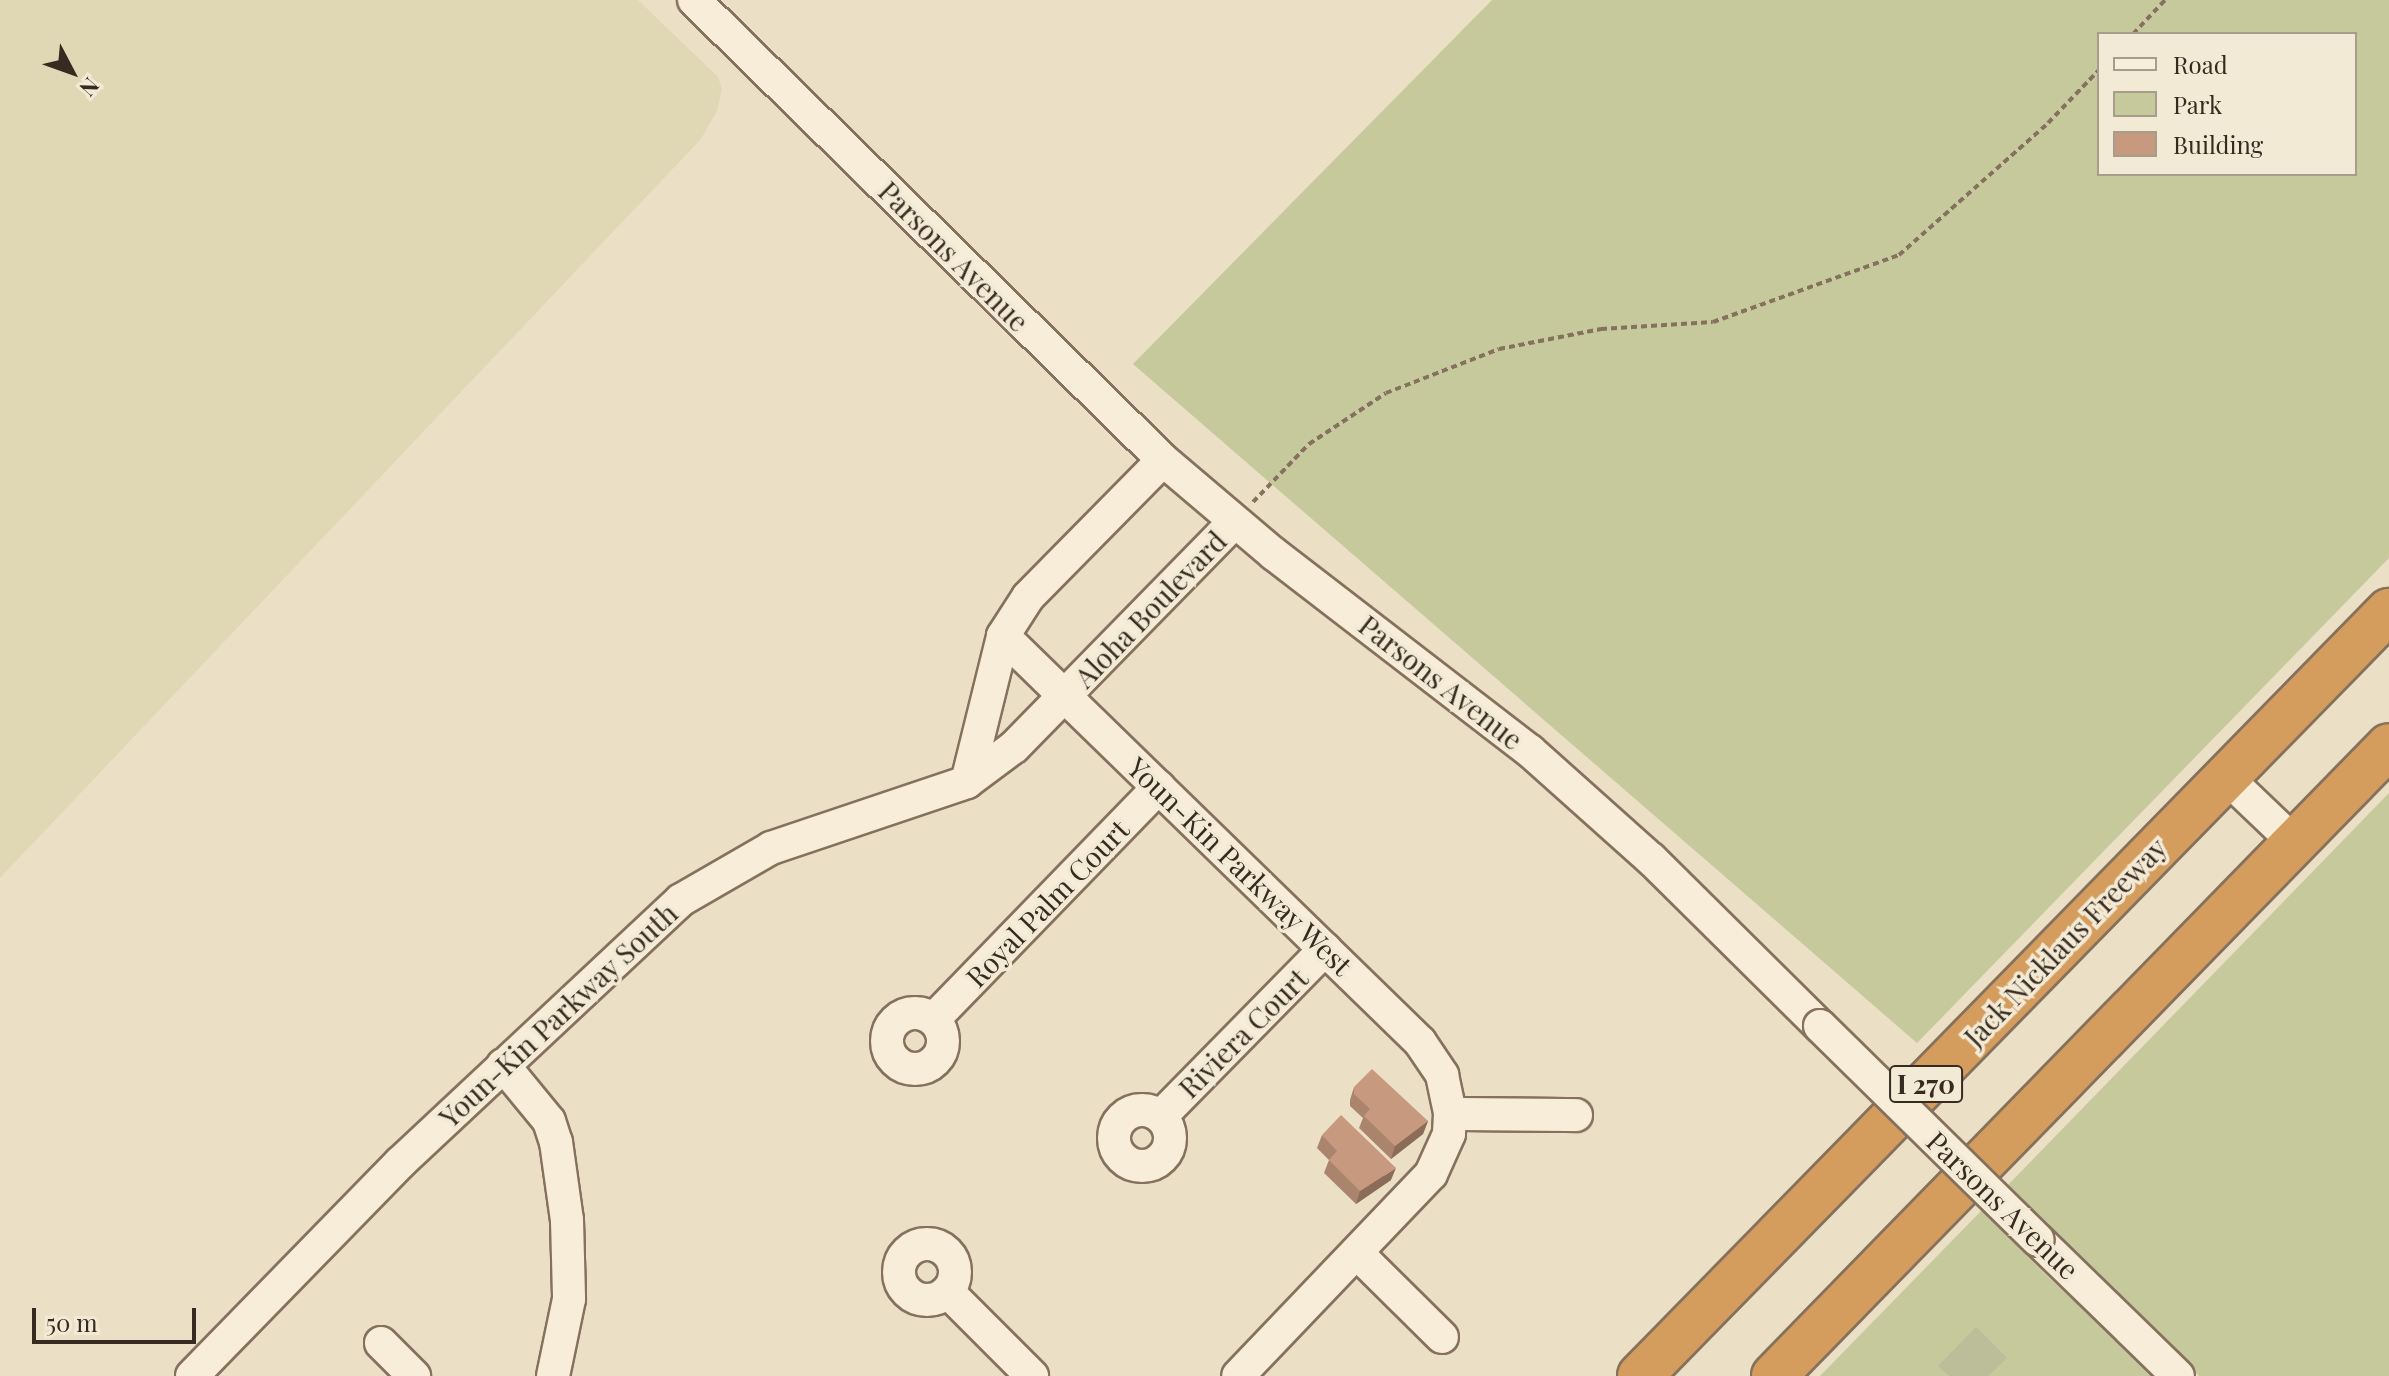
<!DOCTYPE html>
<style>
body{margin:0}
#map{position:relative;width:2389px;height:1376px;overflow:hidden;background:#ebdfc6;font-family:"Playfair Display",serif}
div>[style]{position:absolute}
.farmland>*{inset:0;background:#e0d8b4}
.green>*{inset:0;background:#c5c99b}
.cemetery>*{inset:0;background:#bbbe99}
.path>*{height:4px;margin-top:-2px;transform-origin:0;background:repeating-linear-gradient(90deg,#85715d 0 6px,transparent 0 10px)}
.roads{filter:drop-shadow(2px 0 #85715d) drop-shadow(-2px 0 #85715d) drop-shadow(0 2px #85715d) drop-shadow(0 -2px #85715d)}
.minor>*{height:32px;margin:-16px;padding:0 16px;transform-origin:16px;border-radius:16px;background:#f7edd9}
.minor>.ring{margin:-16px;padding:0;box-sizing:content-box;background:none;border:32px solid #f7edd9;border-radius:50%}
.highway>*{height:44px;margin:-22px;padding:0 22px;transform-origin:22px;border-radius:22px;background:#d49c5d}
.bridges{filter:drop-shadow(2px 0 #85715d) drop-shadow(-2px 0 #85715d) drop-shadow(0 2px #85715d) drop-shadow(0 -2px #85715d)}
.minor-bridge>*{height:32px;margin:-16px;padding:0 16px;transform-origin:16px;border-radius:16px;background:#f7edd9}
.wall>*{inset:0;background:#ab846d}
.shaded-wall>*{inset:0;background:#8b6c59}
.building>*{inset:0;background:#c79a7f}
span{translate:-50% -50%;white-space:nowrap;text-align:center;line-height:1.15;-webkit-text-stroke:7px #f3ead5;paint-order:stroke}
.shield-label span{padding:2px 6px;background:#f3ead5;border:2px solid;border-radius:6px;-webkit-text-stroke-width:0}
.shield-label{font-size:26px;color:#372a20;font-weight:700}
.street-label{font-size:28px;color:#372a20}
.legend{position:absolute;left:2097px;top:32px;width:260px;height:144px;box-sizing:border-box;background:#f3ead5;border:2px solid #a89d8d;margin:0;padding:10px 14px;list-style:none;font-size:24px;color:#372a20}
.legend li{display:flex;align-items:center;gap:16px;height:40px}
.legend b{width:40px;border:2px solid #a89d8d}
.north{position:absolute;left:32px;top:32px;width:80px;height:80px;-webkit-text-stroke:6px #f3ead5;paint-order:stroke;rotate:131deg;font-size:22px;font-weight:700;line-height:32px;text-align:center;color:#372a20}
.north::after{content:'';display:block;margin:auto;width:28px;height:36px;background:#372a20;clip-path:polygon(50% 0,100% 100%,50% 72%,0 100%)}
.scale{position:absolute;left:32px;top:1308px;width:164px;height:36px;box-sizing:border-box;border:4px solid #372a20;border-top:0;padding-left:10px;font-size:24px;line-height:28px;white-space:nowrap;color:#372a20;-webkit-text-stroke:6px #f3ead5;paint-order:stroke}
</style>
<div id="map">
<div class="farmland">
<div style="clip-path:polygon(0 0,638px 0,718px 77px,722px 89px,717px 111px,701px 139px,0 878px)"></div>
</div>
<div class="green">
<div style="clip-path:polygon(evenodd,1492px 0,2389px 0,2389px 558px,1917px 1043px,1133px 364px,1492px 0,2099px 34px,2355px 34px,2355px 174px,2099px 174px,2099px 34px)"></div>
<div style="clip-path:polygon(2389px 793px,2389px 1376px,2199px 1376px,2008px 1185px)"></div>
<div style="clip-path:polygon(1982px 1210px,2047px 1276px,2157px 1376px,1989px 1376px,2006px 1358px,1939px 1365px,1949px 1376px,1820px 1376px)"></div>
</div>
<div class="cemetery">
<div style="clip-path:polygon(1976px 1327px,2007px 1358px,1989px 1376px,1949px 1376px,1938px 1366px)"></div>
</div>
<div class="path">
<div style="left:2133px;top:34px;width:47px;rotate:-46.7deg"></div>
<div style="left:1253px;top:502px;width:81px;rotate:-46deg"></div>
<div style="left:1309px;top:444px;width:92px;rotate:-33.5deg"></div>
<div style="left:1386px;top:393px;width:121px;rotate:-21.3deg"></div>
<div style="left:1499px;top:349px;width:104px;rotate:-11.1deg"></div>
<div style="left:1601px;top:329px;width:112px;rotate:-3.6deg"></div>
<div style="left:1713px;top:322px;width:198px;rotate:-19.8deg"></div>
<div style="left:1899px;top:255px;width:199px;rotate:-41.5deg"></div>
<div style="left:2048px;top:123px;width:74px;rotate:-46.1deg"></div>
</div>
<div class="roads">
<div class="minor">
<div style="left:694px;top:0;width:657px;rotate:44.44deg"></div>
<div style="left:1163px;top:460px;width:145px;rotate:40.3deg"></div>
<div style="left:1274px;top:554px;width:323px;rotate:37.6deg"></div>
<div style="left:1530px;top:751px;width:162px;rotate:41.8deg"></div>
<div style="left:1651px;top:859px;width:238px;rotate:44.7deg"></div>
<div style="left:1003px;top:636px;width:582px;rotate:44.23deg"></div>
<div style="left:1420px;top:1042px;width:40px;rotate:56deg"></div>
<div style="left:1442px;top:1075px;width:40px;rotate:78deg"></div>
<div style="left:1450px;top:1114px;width:20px;rotate:93deg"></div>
<div style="left:1449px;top:1134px;width:44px;rotate:114.2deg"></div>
<div style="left:1431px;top:1174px;width:279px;rotate:133.7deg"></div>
<div style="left:2226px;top:777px;width:94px;rotate:43.7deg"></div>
<div style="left:967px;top:782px;width:150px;rotate:-76.1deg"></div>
<div style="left:1003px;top:636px;width:46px;rotate:-57.3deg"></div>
<div style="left:1028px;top:597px;width:192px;rotate:-45.4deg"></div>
<div class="ring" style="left:887px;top:1013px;width:24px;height:24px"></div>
<div style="left:934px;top:1019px;width:323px;rotate:-45.9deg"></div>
<div style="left:503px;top:1065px;width:72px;rotate:50.6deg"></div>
<div style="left:549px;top:1121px;width:22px;rotate:72deg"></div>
<div style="left:556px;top:1142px;width:79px;rotate:82deg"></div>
<div style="left:567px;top:1220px;width:79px;rotate:88.5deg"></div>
<div style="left:569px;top:1299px;width:79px;rotate:101.7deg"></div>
<div class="ring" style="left:1114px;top:1110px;width:24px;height:24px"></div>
<div style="left:1450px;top:1114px;width:126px;rotate:0.5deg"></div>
<div style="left:1161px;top:1116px;width:234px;rotate:-45.5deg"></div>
<div style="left:2038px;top:1240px;width:195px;rotate:44.2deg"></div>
<div class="ring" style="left:899px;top:1244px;width:24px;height:24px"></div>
<div style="left:1358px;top:1254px;width:118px;rotate:44.7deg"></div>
<div style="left:948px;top:1292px;width:119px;rotate:45deg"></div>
<div style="left:381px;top:1343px;width:47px;rotate:45deg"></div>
<div style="left:192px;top:1376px;width:299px;rotate:-45.7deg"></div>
<div style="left:401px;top:1162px;width:383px;rotate:-43.1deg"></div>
<div style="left:681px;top:900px;width:104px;rotate:-30deg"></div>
<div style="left:771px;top:848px;width:207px;rotate:-18.6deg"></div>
<div style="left:967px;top:782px;width:59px;rotate:-36.7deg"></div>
<div style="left:1014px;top:747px;width:315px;rotate:-45.6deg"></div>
</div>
<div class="highway">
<div style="left:1640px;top:1376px;width:1071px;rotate:-45.61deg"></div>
<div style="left:1774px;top:1376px;width:880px;rotate:-45.69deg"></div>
</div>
</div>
<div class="bridges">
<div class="minor-bridge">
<div style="left:1820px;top:1026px;width:305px;rotate:44.5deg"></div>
</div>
</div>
<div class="wall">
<div style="clip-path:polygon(1354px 1087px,1428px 1121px,1423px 1134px,1391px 1159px,1359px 1128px,1363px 1118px,1350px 1106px,1350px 1100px)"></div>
<div style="clip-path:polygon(1322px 1135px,1391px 1180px,1356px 1204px,1324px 1173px,1329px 1160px,1317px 1148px)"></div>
</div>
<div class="shaded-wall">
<div style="clip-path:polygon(1428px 1121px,1423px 1134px,1391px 1159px,1395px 1146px)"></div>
<div style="clip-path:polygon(1396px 1168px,1391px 1180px,1356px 1204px,1360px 1191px)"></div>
</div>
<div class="building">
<div style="clip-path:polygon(1372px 1069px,1428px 1121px,1395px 1146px,1364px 1116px,1370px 1109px,1354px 1094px,1354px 1087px)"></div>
<div style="clip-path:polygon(1341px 1115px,1396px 1168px,1360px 1191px,1329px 1160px,1337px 1151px,1322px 1135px)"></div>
</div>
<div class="shield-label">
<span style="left:1926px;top:1084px">I 270</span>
</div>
<div class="street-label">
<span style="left:954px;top:256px;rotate:45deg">Parsons Avenue</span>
<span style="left:1150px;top:609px;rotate:-46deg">Aloha Boulevard</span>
<span style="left:1441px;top:682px;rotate:38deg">Parsons Avenue</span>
<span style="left:1240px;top:866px;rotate:44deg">Youn-Kin Parkway West</span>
<span style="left:1047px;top:903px;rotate:-46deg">Royal Palm Court</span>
<span style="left:2065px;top:942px;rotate:-46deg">Jack Nicklaus Freeway</span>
<span style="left:558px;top:1015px;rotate:-43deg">Youn-Kin Parkway South</span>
<span style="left:1243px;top:1033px;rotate:-45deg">Riviera Court</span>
<span style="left:2003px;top:1205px;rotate:44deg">Parsons Avenue</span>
</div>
<ul class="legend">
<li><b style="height:10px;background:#f7edd9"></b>Road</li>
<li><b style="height:22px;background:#c5c99b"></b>Park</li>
<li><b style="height:22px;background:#c79a7f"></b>Building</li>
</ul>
<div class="north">N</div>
<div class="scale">50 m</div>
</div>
